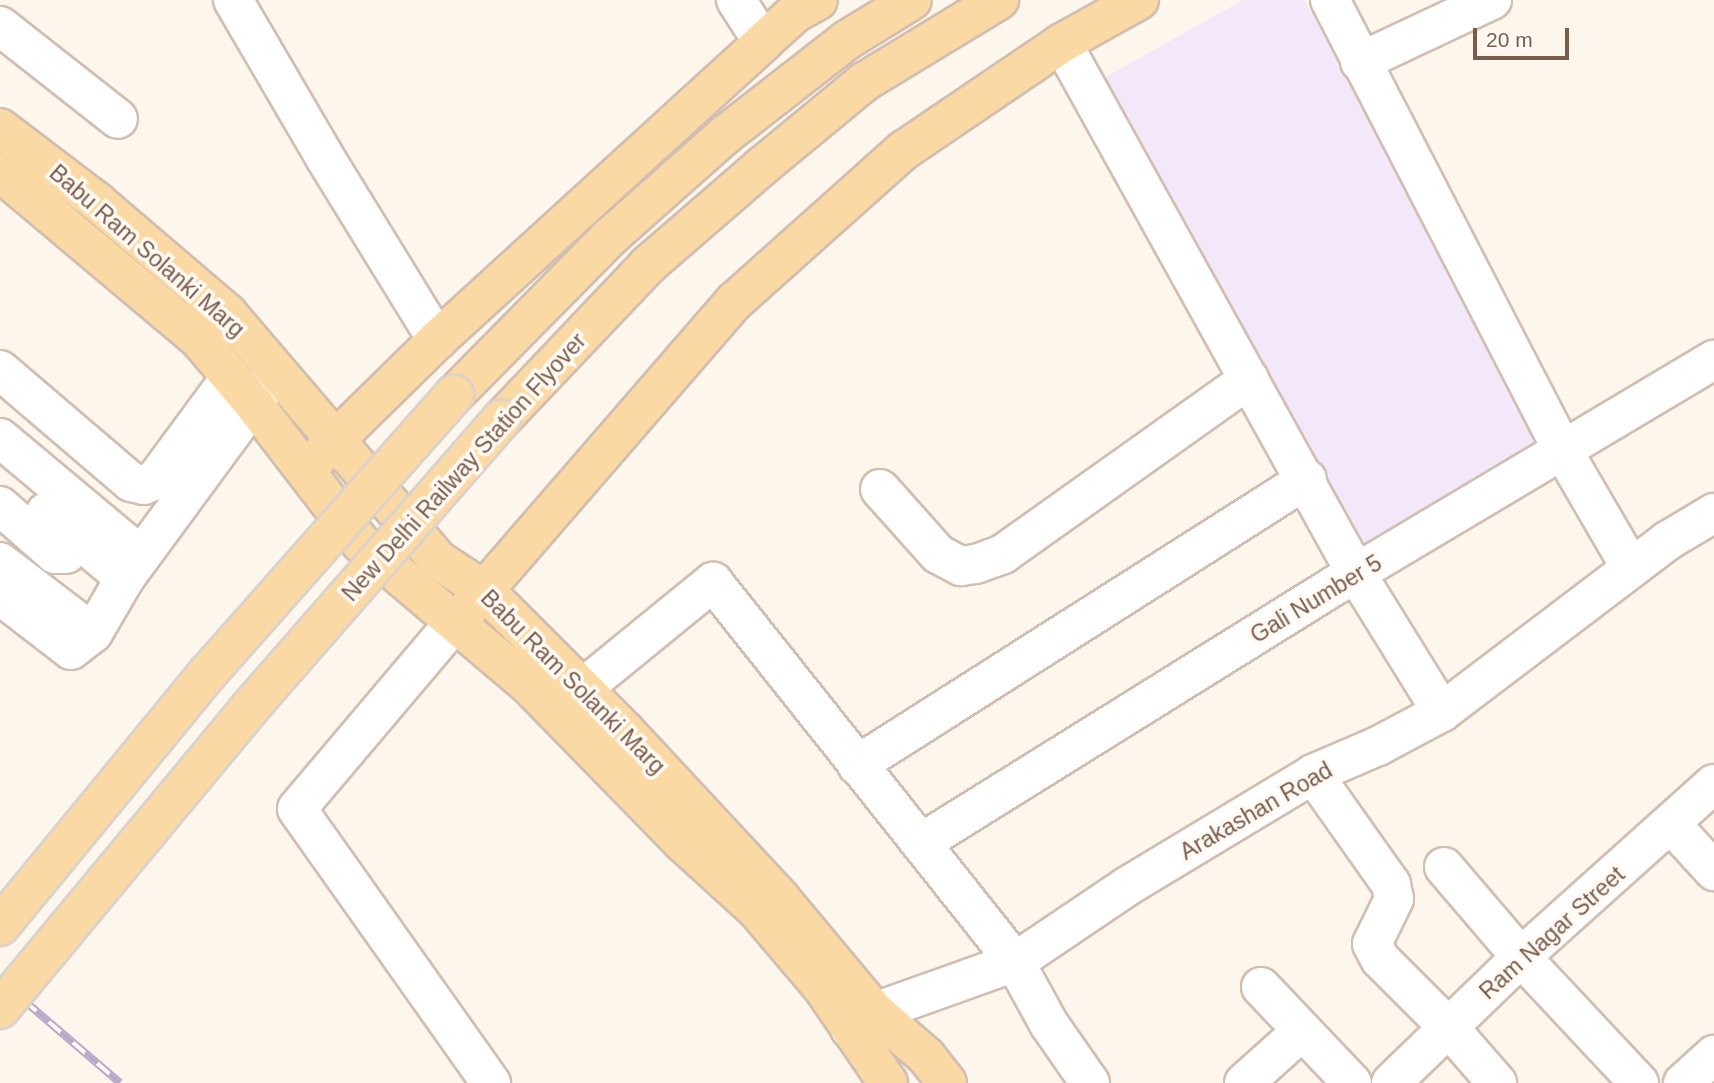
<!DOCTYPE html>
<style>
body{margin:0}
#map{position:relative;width:1714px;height:1083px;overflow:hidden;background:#fdf6ec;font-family:Helvetica,sans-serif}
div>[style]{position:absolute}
.education>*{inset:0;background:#f3e8fa}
.roads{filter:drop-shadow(2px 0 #d1beb0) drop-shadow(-2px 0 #d1beb0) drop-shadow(0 2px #d1beb0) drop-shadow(0 -2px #d1beb0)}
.minor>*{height:38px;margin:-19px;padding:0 19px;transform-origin:19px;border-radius:19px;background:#fff}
.major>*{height:38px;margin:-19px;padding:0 19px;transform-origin:19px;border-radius:19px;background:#fbd9a5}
.rail>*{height:8px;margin-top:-4px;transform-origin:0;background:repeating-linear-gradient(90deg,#fffaf3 0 16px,#b9a8c9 0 32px);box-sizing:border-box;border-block:2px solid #b9a8c9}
.bridges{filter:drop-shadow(2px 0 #dad1cd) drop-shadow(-2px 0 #dad1cd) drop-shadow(0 2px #dad1cd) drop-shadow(0 -2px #dad1cd)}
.major-bridge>*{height:38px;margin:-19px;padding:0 19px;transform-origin:19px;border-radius:19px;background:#fbd9a5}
span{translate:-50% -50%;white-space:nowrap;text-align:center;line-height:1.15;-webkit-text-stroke:7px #fffaf3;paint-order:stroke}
.street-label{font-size:23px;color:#7a5c4d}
.scale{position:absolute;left:1473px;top:28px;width:96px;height:32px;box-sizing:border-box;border:4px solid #7a5c4d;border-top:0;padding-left:9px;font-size:21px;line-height:24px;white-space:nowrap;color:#7a5c4d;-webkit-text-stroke:5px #fffaf3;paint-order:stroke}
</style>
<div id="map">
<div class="education">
<div style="clip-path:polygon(1243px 0,1304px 0,1558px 451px,1369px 558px,1088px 87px)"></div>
</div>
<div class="roads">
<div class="minor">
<div style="left:233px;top:0;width:181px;rotate:59.7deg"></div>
<div style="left:324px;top:156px;width:216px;rotate:58.4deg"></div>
<div style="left:736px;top:0;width:50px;rotate:57.3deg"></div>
<div style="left:1330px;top:0;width:508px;rotate:62.68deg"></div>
<div style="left:1563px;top:451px;width:135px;rotate:59.8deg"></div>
<div style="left:0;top:26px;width:150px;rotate:38.2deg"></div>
<div style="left:1062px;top:43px;width:608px;rotate:60.99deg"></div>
<div style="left:1357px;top:575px;width:161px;rotate:58.2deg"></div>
<div style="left:1360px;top:62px;width:146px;rotate:-25.2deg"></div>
<div style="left:0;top:370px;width:172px;rotate:40.5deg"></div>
<div style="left:131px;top:482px;width:13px;rotate:13deg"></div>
<div style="left:144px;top:485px;width:12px;rotate:-24deg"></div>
<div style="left:155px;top:480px;width:128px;rotate:-53.6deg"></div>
<div style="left:0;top:438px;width:184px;rotate:39.9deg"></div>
<div style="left:880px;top:489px;width:87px;rotate:48.3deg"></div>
<div style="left:938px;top:554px;width:26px;rotate:28deg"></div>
<div style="left:961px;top:566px;width:15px;rotate:-8deg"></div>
<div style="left:976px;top:564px;width:29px;rotate:-20deg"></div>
<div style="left:1003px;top:554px;width:302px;rotate:-35.4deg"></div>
<div style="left:0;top:506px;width:73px;rotate:41.1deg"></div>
<div style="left:55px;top:554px;width:11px"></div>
<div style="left:46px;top:512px;width:103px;rotate:39.9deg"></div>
<div style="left:0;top:562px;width:117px;rotate:37.4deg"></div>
<div style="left:93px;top:633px;width:64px;rotate:-59.8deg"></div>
<div style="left:125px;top:578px;width:248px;rotate:-53.7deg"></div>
<div style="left:1px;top:596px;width:88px;rotate:37.6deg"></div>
<div style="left:71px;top:650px;width:28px;rotate:-38deg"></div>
<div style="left:454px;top:623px;width:243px;rotate:130.2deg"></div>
<div style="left:297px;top:809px;width:336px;rotate:54.7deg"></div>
<div style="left:583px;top:688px;width:168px;rotate:-39.2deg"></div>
<div style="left:713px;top:582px;width:485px;rotate:51.5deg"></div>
<div style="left:1015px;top:962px;width:71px;rotate:61.3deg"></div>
<div style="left:1049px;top:1024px;width:72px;rotate:55.2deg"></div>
<div style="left:857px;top:765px;width:533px;rotate:-32.44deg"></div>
<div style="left:1313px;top:774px;width:135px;rotate:54.7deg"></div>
<div style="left:1391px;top:884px;width:15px;rotate:79deg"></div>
<div style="left:1394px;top:899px;width:50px;rotate:116.1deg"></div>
<div style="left:1372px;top:944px;width:17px;rotate:62deg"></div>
<div style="left:1380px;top:959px;width:99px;rotate:45deg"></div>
<div style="left:1450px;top:1029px;width:72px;rotate:49deg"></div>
<div style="left:1671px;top:824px;width:64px;rotate:47.5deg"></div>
<div style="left:921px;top:843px;width:489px;rotate:-31.9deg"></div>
<div style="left:1336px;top:585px;width:440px;rotate:-30.8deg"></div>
<div style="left:1444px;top:867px;width:118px;rotate:49.5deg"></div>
<div style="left:1521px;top:957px;width:173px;rotate:46.9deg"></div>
<div style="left:1261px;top:987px;width:132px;rotate:46.5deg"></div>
<div style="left:850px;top:1029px;width:30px;rotate:-34deg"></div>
<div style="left:875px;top:1012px;width:149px;rotate:-19.7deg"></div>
<div style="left:1015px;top:962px;width:134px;rotate:-34deg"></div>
<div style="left:1126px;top:887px;width:218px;rotate:-31.1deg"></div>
<div style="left:1313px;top:774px;width:71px;rotate:-23.3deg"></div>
<div style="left:1378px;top:746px;width:72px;rotate:-28deg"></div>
<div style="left:1442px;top:712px;width:283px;rotate:-37.2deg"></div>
<div style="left:1667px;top:541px;width:55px;rotate:-30.8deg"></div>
<div style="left:1244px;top:1083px;width:78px;rotate:-41.9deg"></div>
<div style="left:1391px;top:1083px;width:181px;rotate:-44.1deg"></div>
<div style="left:1521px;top:957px;width:259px;rotate:-41.9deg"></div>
<div style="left:1683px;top:1083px;width:42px;rotate:-42.1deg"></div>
</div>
<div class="major">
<div style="left:0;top:128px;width:122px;rotate:37.3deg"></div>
<div style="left:97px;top:202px;width:171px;rotate:40.5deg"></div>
<div style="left:227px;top:313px;width:325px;rotate:49.5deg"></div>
<div style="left:438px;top:560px;width:56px;rotate:33.4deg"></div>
<div style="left:485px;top:591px;width:199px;rotate:45deg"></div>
<div style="left:626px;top:732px;width:226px;rotate:47.1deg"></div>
<div style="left:780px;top:898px;width:148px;rotate:50.2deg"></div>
<div style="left:875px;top:1012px;width:67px;rotate:40.8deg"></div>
<div style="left:926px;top:1056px;width:34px;rotate:52deg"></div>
<div style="left:0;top:172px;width:260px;rotate:40deg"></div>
<div style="left:199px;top:339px;width:84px;rotate:49.8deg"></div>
<div style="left:253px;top:403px;width:177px;rotate:52.4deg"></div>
<div style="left:361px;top:543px;width:219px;rotate:40.2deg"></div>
<div style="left:528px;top:684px;width:219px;rotate:45.7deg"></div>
<div style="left:681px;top:841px;width:101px;rotate:42.2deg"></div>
<div style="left:756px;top:909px;width:104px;rotate:49.7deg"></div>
<div style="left:823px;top:988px;width:115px;rotate:55.6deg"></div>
<div style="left:454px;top:395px;width:222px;rotate:-45.4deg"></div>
<div style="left:610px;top:237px;width:154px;rotate:-41.6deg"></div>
<div style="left:725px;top:135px;width:155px;rotate:-37.9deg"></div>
<div style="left:847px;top:40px;width:76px;rotate:-31.6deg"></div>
<div style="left:501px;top:420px;width:214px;rotate:-46.5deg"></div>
<div style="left:648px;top:265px;width:150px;rotate:-40.9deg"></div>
<div style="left:761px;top:167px;width:134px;rotate:-39.5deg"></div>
<div style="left:864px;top:82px;width:158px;rotate:-31.3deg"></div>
<div style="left:316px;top:459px;width:170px;rotate:-44.5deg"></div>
<div style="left:437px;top:340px;width:442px;rotate:-42.4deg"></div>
<div style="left:763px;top:42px;width:43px;rotate:-42.2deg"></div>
<div style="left:795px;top:13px;width:26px;rotate:-29deg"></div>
<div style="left:467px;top:610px;width:409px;rotate:-49.1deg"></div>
<div style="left:735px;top:301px;width:227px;rotate:-41.8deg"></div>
<div style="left:904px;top:150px;width:191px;rotate:-34.1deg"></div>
<div style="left:1062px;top:43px;width:88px;rotate:-29.2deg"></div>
</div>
</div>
<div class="rail">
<div style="left:0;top:980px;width:158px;rotate:40.6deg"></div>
</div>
<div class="bridges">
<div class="major-bridge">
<div style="left:0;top:926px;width:326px;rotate:-50.6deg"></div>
<div style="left:207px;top:674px;width:373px;rotate:-48.5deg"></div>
<div style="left:0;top:1009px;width:388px;rotate:-50.3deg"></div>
<div style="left:248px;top:710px;width:385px;rotate:-48.9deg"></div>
</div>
</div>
<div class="street-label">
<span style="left:147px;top:251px;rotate:41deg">Babu Ram Solanki Marg</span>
<span style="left:464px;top:467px;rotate:-48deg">New Delhi Railway Station Flyover</span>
<span style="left:1316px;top:599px;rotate:-31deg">Gali Number 5</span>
<span style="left:573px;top:682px;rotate:45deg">Babu Ram Solanki Marg</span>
<span style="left:1256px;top:811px;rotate:-30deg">Arakashan Road</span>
<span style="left:1552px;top:933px;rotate:-42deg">Ram Nagar Street</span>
</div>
<div class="scale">20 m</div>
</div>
